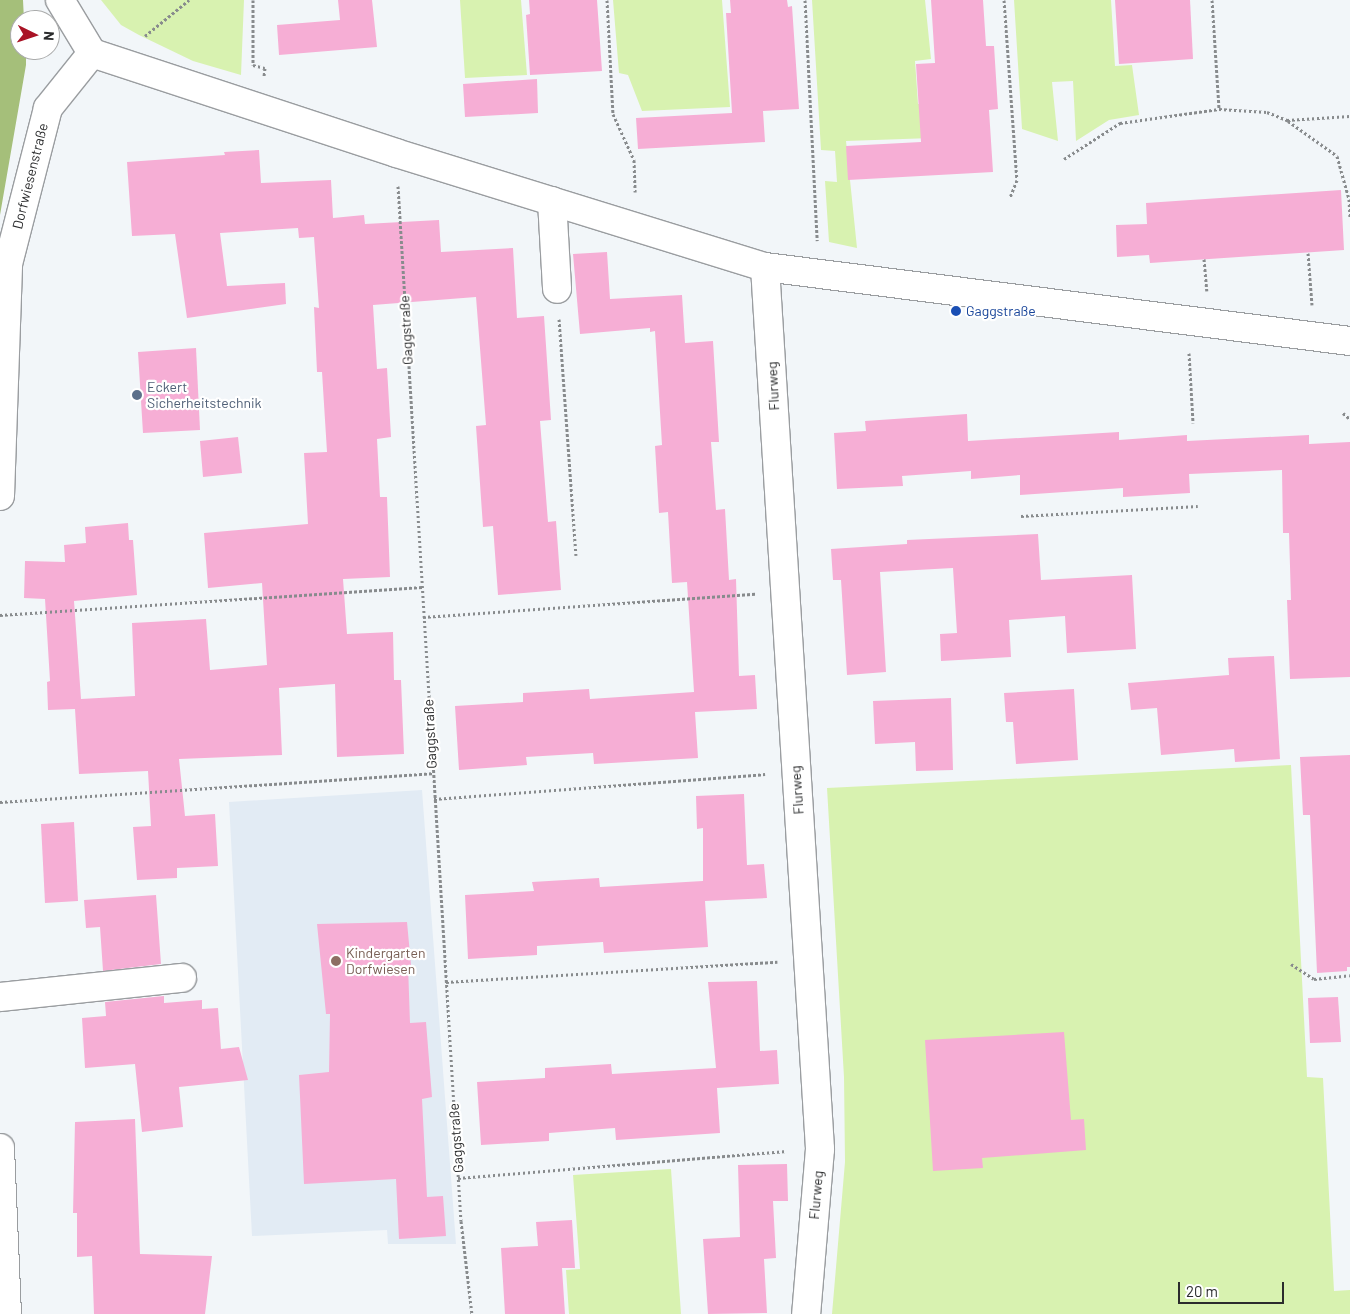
<!DOCTYPE html>
<meta charset="utf-8">
<style>
body{margin:0}
#map{position:relative;width:1350px;height:1314px;overflow:hidden;background:#f2f6f9;font-family:Barlow,sans-serif}
div>[style]{position:absolute}
.built>*{inset:0;background:#e2ebf4}
.green>*{inset:0;background:#d8f2b0}
.forest>*{inset:0;background:#a5bf7a}
.building>*{inset:0;background:#f6aed5}
.path>*{height:3px;margin-top:-1.5px;transform-origin:0;background:repeating-linear-gradient(90deg,#888b8d 0 2.5px,transparent 0 5px)}
.roads{filter:drop-shadow(1px 0 #9a9da0) drop-shadow(-1px 0 #9a9da0) drop-shadow(0 1px #9a9da0) drop-shadow(0 -1px #9a9da0)}
.minor>*{height:28px;margin:-14px;padding:0 14px;transform-origin:14px;border-radius:14px;background:#fff}
.dots>*{width:14px;height:14px;translate:-50% -50%;box-sizing:border-box;border:2px solid #fff;border-radius:50%}
span{translate:-50% -50%;white-space:nowrap;text-align:center;line-height:1.15;-webkit-text-stroke:4.5px #fff;paint-order:stroke}
.street-label{font-size:14px;color:#2b2c2d}
.transit-label{font-size:14px;color:#164399}
.left{translate:0 -50%;text-align:left}
.service-label{font-size:14px;color:#4e5e75}
.education-label{font-size:14px;color:#785e54}
.north{position:absolute;left:10px;top:10px;width:50px;height:50px;box-sizing:border-box;background:#fff;border:1px solid #aaabab;border-radius:50%;rotate:94deg;font-size:14px;font-weight:700;line-height:20px;text-align:center;color:#2b2c2d}
.north::after{content:'';display:block;margin:auto;width:18px;height:22px;background:#a91325;clip-path:polygon(50% 0,100% 100%,50% 72%,0 100%)}
.scale{position:absolute;left:1178px;top:1282px;width:106px;height:22px;box-sizing:border-box;border:2px solid #2b2c2d;border-top:0;padding-left:6px;font-size:15px;line-height:18px;white-space:nowrap;color:#2b2c2d;-webkit-text-stroke:4px #fff;paint-order:stroke}
</style>
<div id="map">
<div class="built">
<div style="clip-path:polygon(422px 790px,456px 1244px,388px 1244px,387px 1230px,252px 1236px,229px 802px)"></div>
</div>
<div class="green">
<div style="clip-path:polygon(101px 0,244px 0,241px 75px,193px 61px,139px 35px,121px 25px)"></div>
<div style="clip-path:polygon(460px 0,521px 0,527px 75px,465px 78px)"></div>
<div style="clip-path:polygon(613px 0,722px 0,730px 107px,642px 111px,628px 75px,619px 73px)"></div>
<div style="clip-path:polygon(812px 0,925px 0,931px 59px,915px 61px,918px 104px,929px 104px,932px 138px,846px 141px,857px 248px,829px 242px,825px 181px,837px 182px,835px 151px,821px 150px)"></div>
<div style="clip-path:polygon(1014px 0,1111px 0,1115px 66px,1132px 65px,1139px 115px,1109px 120px,1076px 141px,1073px 81px,1052px 82px,1058px 141px,1022px 129px)"></div>
<div style="clip-path:polygon(1291px 765px,1307px 1077px,1323px 1078px,1334px 1291px,1350px 1290px,1350px 1314px,832px 1314px,845px 1162px,844px 1077px,827px 788px)"></div>
<div style="clip-path:polygon(671px 1169px,681px 1314px,569px 1314px,566px 1270px,580px 1269px,573px 1175px)"></div>
</div>
<div class="forest">
<div style="clip-path:polygon(0 0,23px 0,24px 20px,20px 20px,20px 50px,26px 50px,26px 65px,0 215px)"></div>
</div>
<div class="building">
<div style="clip-path:polygon(338px 0,372px 0,377px 47px,279px 55px,277px 25px,340px 20px)"></div>
<div style="clip-path:polygon(529px 0,597px 0,602px 71px,530px 75px,526px 15px,530px 14px)"></div>
<div style="clip-path:polygon(730px 0,787px 0,788px 7px,792px 6px,799px 109px,763px 111px,765px 142px,638px 149px,636px 118px,732px 113px,726px 13px,731px 13px)"></div>
<div style="clip-path:polygon(931px 0,983px 0,986px 46px,994px 46px,998px 109px,989px 110px,993px 172px,848px 180px,846px 146px,921px 142px,916px 64px,935px 63px)"></div>
<div style="clip-path:polygon(1115px 0,1190px 0,1193px 59px,1119px 64px)"></div>
<div style="clip-path:polygon(537px 79px,538px 113px,465px 117px,463px 84px)"></div>
<div style="clip-path:polygon(259px 150px,261px 183px,331px 180px,333px 218px,364px 215px,365px 224px,439px 220px,441px 252px,513px 248px,517px 318px,544px 316px,551px 420px,540px 421px,548px 522px,556px 521px,561px 590px,498px 595px,493px 526px,483px 527px,476px 426px,486px 425px,476px 297px,373px 305px,377px 369px,387px 368px,391px 437px,377px 439px,380px 497px,387px 497px,390px 577px,343px 579px,347px 634px,393px 632px,394px 680px,401px 680px,404px 754px,337px 757px,335px 684px,279px 688px,282px 755px,179px 759px,185px 816px,215px 814px,218px 866px,177px 868px,177px 878px,137px 880px,133px 827px,151px 826px,148px 771px,79px 774px,75px 709px,48px 710px,47px 682px,50px 681px,45px 599px,24px 598px,25px 561px,65px 562px,64px 545px,86px 543px,85px 527px,128px 523px,129px 540px,133px 540px,137px 595px,74px 601px,81px 699px,135px 696px,132px 623px,206px 619px,210px 670px,267px 665px,262px 583px,208px 588px,204px 533px,308px 524px,304px 453px,327px 452px,322px 372px,317px 372px,314px 307px,319px 308px,314px 237px,299px 238px,298px 228px,220px 233px,227px 286px,285px 283px,286px 304px,187px 318px,175px 234px,132px 236px,127px 162px,225px 155px,224px 152px)"></div>
<div style="clip-path:polygon(1341px 190px,1344px 250px,1150px 263px,1149px 255px,1117px 257px,1116px 225px,1147px 224px,1146px 203px)"></div>
<div style="clip-path:polygon(607px 252px,610px 299px,682px 295px,685px 343px,713px 341px,719px 442px,711px 442px,716px 510px,725px 509px,729px 580px,736px 579px,739px 676px,755px 675px,757px 709px,695px 712px,698px 758px,594px 764px,593px 753px,526px 757px,527px 765px,459px 770px,455px 706px,523px 702px,523px 693px,589px 689px,590px 699px,694px 692px,687px 582px,672px 583px,668px 512px,659px 513px,655px 446px,662px 445px,655px 331px,650px 332px,650px 328px,580px 334px,573px 254px)"></div>
<div style="clip-path:polygon(196px 348px,200px 430px,143px 433px,138px 352px)"></div>
<div style="clip-path:polygon(967px 414px,968px 441px,1119px 432px,1119px 440px,1187px 435px,1187px 441px,1309px 435px,1309px 444px,1350px 442px,1350px 677px,1290px 679px,1287px 600px,1291px 600px,1289px 533px,1283px 533px,1282px 470px,1189px 474px,1190px 493px,1123px 497px,1123px 488px,1020px 495px,1020px 475px,971px 479px,971px 471px,902px 476px,903px 486px,837px 489px,834px 433px,866px 431px,865px 421px)"></div>
<div style="clip-path:polygon(238px 437px,242px 473px,203px 477px,200px 441px)"></div>
<div style="clip-path:polygon(1038px 534px,1041px 580px,1132px 575px,1136px 649px,1067px 653px,1065px 616px,1009px 620px,1011px 657px,941px 661px,940px 634px,957px 633px,953px 568px,880px 572px,886px 672px,847px 675px,841px 580px,833px 580px,831px 549px,907px 544px,907px 540px)"></div>
<div style="clip-path:polygon(1274px 656px,1280px 759px,1235px 762px,1234px 749px,1161px 755px,1157px 708px,1131px 710px,1128px 683px,1229px 675px,1228px 658px)"></div>
<div style="clip-path:polygon(1074px 689px,1078px 760px,1016px 764px,1013px 722px,1006px 722px,1004px 693px)"></div>
<div style="clip-path:polygon(951px 698px,953px 770px,916px 771px,915px 742px,875px 744px,873px 701px)"></div>
<div style="clip-path:polygon(1350px 755px,1350px 967px,1347px 967px,1347px 971px,1317px 973px,1310px 815px,1303px 815px,1300px 757px)"></div>
<div style="clip-path:polygon(744px 794px,747px 865px,764px 864px,767px 898px,705px 901px,708px 947px,604px 953px,603px 942px,537px 946px,537px 955px,468px 959px,465px 895px,534px 891px,532px 882px,599px 878px,600px 887px,703px 881px,703px 828px,697px 829px,696px 796px)"></div>
<div style="clip-path:polygon(74px 822px,78px 901px,45px 903px,41px 824px)"></div>
<div style="clip-path:polygon(156px 895px,161px 964px,103px 971px,100px 927px,86px 928px,84px 900px)"></div>
<div style="clip-path:polygon(407px 922px,411px 965px,408px 965px,410px 1023px,426px 1022px,432px 1097px,422px 1099px,427px 1197px,443px 1196px,446px 1236px,399px 1239px,396px 1179px,304px 1184px,299px 1075px,329px 1072px,330px 1014px,326px 1014px,317px 924px)"></div>
<div style="clip-path:polygon(757px 981px,760px 1051px,777px 1050px,779px 1084px,717px 1088px,720px 1133px,616px 1140px,615px 1128px,549px 1133px,549px 1141px,481px 1145px,477px 1082px,545px 1078px,545px 1068px,611px 1064px,612px 1074px,716px 1068px,708px 982px)"></div>
<div style="clip-path:polygon(164px 996px,164px 1003px,202px 1000px,202px 1009px,218px 1008px,221px 1049px,239px 1047px,248px 1080px,179px 1087px,183px 1127px,142px 1132px,135px 1064px,85px 1068px,82px 1018px,106px 1016px,105px 1002px)"></div>
<div style="clip-path:polygon(1338px 997px,1341px 1042px,1310px 1043px,1308px 998px)"></div>
<div style="clip-path:polygon(1064px 1032px,1071px 1120px,1084px 1119px,1086px 1150px,982px 1158px,983px 1168px,933px 1171px,925px 1040px)"></div>
<div style="clip-path:polygon(135px 1119px,140px 1254px,212px 1256px,205px 1314px,94px 1314px,92px 1256px,77px 1257px,77px 1213px,73px 1213px,75px 1122px)"></div>
<div style="clip-path:polygon(787px 1164px,788px 1201px,773px 1201px,776px 1258px,764px 1259px,767px 1313px,708px 1314px,703px 1239px,740px 1237px,738px 1165px)"></div>
<div style="clip-path:polygon(572px 1220px,575px 1268px,562px 1268px,565px 1314px,505px 1314px,501px 1248px,538px 1246px,536px 1222px)"></div>
</div>
<div class="path">
<div style="left:253px;top:0;width:65px;rotate:90deg"></div>
<div style="left:253px;top:65px;width:12px;rotate:14deg"></div>
<div style="left:265px;top:68px;width:8px;rotate:97deg"></div>
<div style="left:607px;top:0;width:114px;rotate:87deg"></div>
<div style="left:613px;top:114px;width:51px;rotate:65.5deg"></div>
<div style="left:634px;top:160px;width:32px;rotate:88deg"></div>
<div style="left:805px;top:0;width:241px;rotate:87.1deg"></div>
<div style="left:1004px;top:0;width:180px;rotate:85.9deg"></div>
<div style="left:1017px;top:180px;width:18px;rotate:112deg"></div>
<div style="left:1212px;top:0;width:109px;rotate:86.3deg"></div>
<div style="left:145px;top:36px;width:57px;rotate:-39.3deg"></div>
<div style="left:1288px;top:121px;width:60px;rotate:35.5deg"></div>
<div style="left:1337px;top:156px;width:45px;rotate:74.4deg"></div>
<div style="left:1349px;top:199px;width:20px;rotate:87deg"></div>
<div style="left:1064px;top:159px;width:67px;rotate:-32.7deg"></div>
<div style="left:1120px;top:123px;width:100px;rotate:-8deg"></div>
<div style="left:1219px;top:109px;width:48px;rotate:3.6deg"></div>
<div style="left:1267px;top:112px;width:22px;rotate:22deg"></div>
<div style="left:1287px;top:120px;width:63px;rotate:-3.6deg"></div>
<div style="left:398px;top:186px;width:1037px;rotate:86.52deg"></div>
<div style="left:461px;top:1221px;width:94px;rotate:83.3deg"></div>
<div style="left:1308px;top:253px;width:52px;rotate:85.6deg"></div>
<div style="left:1204px;top:259px;width:32px;rotate:85deg"></div>
<div style="left:559px;top:319px;width:237px;rotate:85.9deg"></div>
<div style="left:1189px;top:353px;width:70px;rotate:86.7deg"></div>
<div style="left:1343px;top:413px;width:9px;rotate:41deg"></div>
<div style="left:1021px;top:516px;width:177px;rotate:-3.2deg"></div>
<div style="left:0;top:615px;width:423px;rotate:-3.8deg"></div>
<div style="left:423px;top:617px;width:333px;rotate:-4deg"></div>
<div style="left:434px;top:799px;width:332px;rotate:-4.3deg"></div>
<div style="left:0;top:802px;width:433px;rotate:-3.8deg"></div>
<div style="left:1291px;top:964px;width:27px;rotate:33deg"></div>
<div style="left:1314px;top:979px;width:36px;rotate:-6deg"></div>
<div style="left:446px;top:982px;width:332px;rotate:-3.5deg"></div>
<div style="left:458px;top:1178px;width:330px;rotate:-4.7deg"></div>
</div>
<div class="roads">
<div class="minor">
<div style="left:60px;top:0;width:62px;rotate:58.9deg"></div>
<div style="left:92px;top:53px;width:320px;rotate:18.2deg"></div>
<div style="left:396px;top:153px;width:386px;rotate:17.2deg"></div>
<div style="left:765px;top:267px;width:590px;rotate:7.21deg"></div>
<div style="left:552px;top:201px;width:88px;rotate:86.7deg"></div>
<div style="left:765px;top:267px;width:884px;rotate:86.43deg"></div>
<div style="left:820px;top:1149px;width:166px;rotate:94.8deg"></div>
<div style="left:0;top:496px;width:232px;rotate:-88deg"></div>
<div style="left:8px;top:264px;width:161px;rotate:-75.6deg"></div>
<div style="left:48px;top:108px;width:70px;rotate:-51.3deg"></div>
<div style="left:0;top:997px;width:183px;rotate:-6deg"></div>
<div style="left:0;top:1148px;width:166px;rotate:87.6deg"></div>
</div>
</div>
<div class="dots">
<div style="left:956px;top:311px;background:#1a4fb4"></div>
<div style="left:137px;top:395px;background:#5c6f8a"></div>
<div style="left:336px;top:961px;background:#8d6e63"></div>
</div>
<div class="street-label">
<span style="left:30px;top:176px;rotate:-76deg">Dorfwiesenstraße</span>
<span style="left:406px;top:330px;rotate:-93deg">Gaggstraße</span>
<span style="left:773px;top:386px;rotate:-93deg">Flurweg</span>
<span style="left:430px;top:734px;rotate:-93deg">Gaggstraße</span>
<span style="left:797px;top:790px;rotate:-94deg">Flurweg</span>
<span style="left:456px;top:1138px;rotate:-94deg">Gaggstraße</span>
<span style="left:816px;top:1195px;rotate:-85deg">Flurweg</span>
</div>
<div class="transit-label">
<span class="left" style="left:966px;top:311px">Gaggstraße</span>
</div>
<div class="service-label">
<span class="left" style="left:147px;top:395px">Eckert<br>Sicherheitstechnik</span>
</div>
<div class="education-label">
<span class="left" style="left:346px;top:961px">Kindergarten<br>Dorfwiesen</span>
</div>
<div class="north">N</div>
<div class="scale">20 m</div>
</div>
